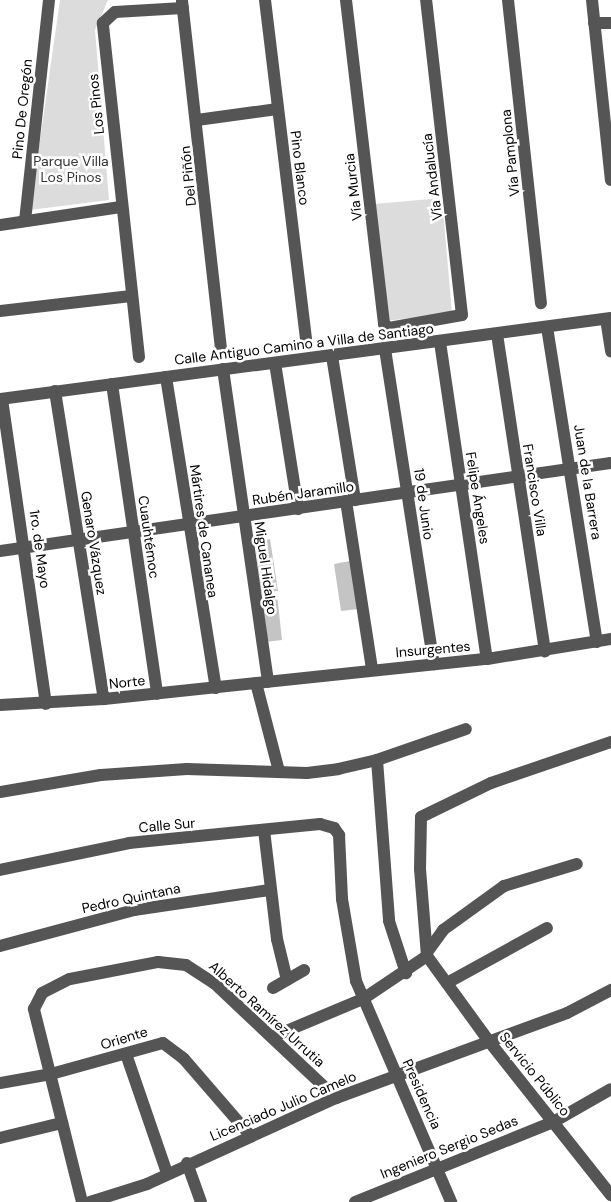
<!DOCTYPE html>
<meta charset="utf-8">
<style>
body{margin:0}
#map{position:relative;width:611px;height:1202px;overflow:hidden;background:#fff;font-family:"DM Sans",sans-serif}
div>[style]{position:absolute}
.green>*{inset:0;background:#dcdcdc}
.building>*{inset:0;background:#c4c4c4}
.minor>*{height:12px;margin:-6px;padding:0 6px;transform-origin:6px;border-radius:6px;background:#555}
span{translate:-50% -50%;white-space:nowrap;text-align:center;line-height:1.15;-webkit-text-stroke:5px #fff;paint-order:stroke}
.street-label{font-size:14px;color:#000}
.park-label{font-size:14px;color:#333}
</style>
<div id="map">
<div class="green">
<div style="clip-path:polygon(60px 0,108px 0,95px 30px,109px 200px,30px 210px)"></div>
<div style="clip-path:polygon(442px 198px,452px 314px,384px 321px,374px 204px)"></div>
</div>
<div class="building">
<div style="clip-path:polygon(270px 539px,278px 591px,261px 593px,255px 542px)"></div>
<div style="clip-path:polygon(350px 561px,358px 609px,341px 611px,334px 564px)"></div>
<div style="clip-path:polygon(277px 594px,282px 640px,265px 642px,260px 595px)"></div>
</div>
<div class="minor">
<div style="left:265px;top:0;width:341px;rotate:83.1deg"></div>
<div style="left:346px;top:0;width:326px;rotate:83.3deg"></div>
<div style="left:384px;top:324px;width:6px;rotate:39deg"></div>
<div style="left:389px;top:328px;width:74px;rotate:-10.1deg"></div>
<div style="left:462px;top:315px;width:317px;rotate:-96.5deg"></div>
<div style="left:508px;top:0;width:305px;rotate:83.8deg"></div>
<div style="left:592px;top:0;width:181px;rotate:84deg"></div>
<div style="left:182px;top:1px;width:350px;rotate:83.6deg"></div>
<div style="left:594px;top:23px;width:17px"></div>
<div style="left:197px;top:120px;width:81px;rotate:-7.8deg"></div>
<div style="left:25px;top:221px;width:222px;rotate:-83.8deg"></div>
<div style="left:0;top:225px;width:122px;rotate:-8.5deg"></div>
<div style="left:0;top:311px;width:132px;rotate:-6.5deg"></div>
<div style="left:606px;top:319px;width:33px;rotate:81deg"></div>
<div style="left:547px;top:327px;width:319px;rotate:81deg"></div>
<div style="left:497px;top:334px;width:321px;rotate:81.4deg"></div>
<div style="left:440px;top:342px;width:320px;rotate:81.6deg"></div>
<div style="left:385px;top:349px;width:319px;rotate:81.2deg"></div>
<div style="left:332px;top:356px;width:146px;rotate:80.9deg"></div>
<div style="left:139px;top:357px;width:336px;rotate:-96.2deg"></div>
<div style="left:103px;top:23px;width:16px;rotate:-43deg"></div>
<div style="left:115px;top:12px;width:68px;rotate:-3.4deg"></div>
<div style="left:275px;top:363px;width:148px;rotate:81deg"></div>
<div style="left:223px;top:369px;width:316px;rotate:81.8deg"></div>
<div style="left:166px;top:377px;width:315px;rotate:80.9deg"></div>
<div style="left:112px;top:384px;width:313px;rotate:81.7deg"></div>
<div style="left:55px;top:391px;width:312px;rotate:81deg"></div>
<div style="left:0;top:399px;width:616px;rotate:-7.55deg"></div>
<div style="left:2px;top:399px;width:308px;rotate:81.8deg"></div>
<div style="left:346px;top:501px;width:170px;rotate:81.2deg"></div>
<div style="left:0;top:551px;width:617px;rotate:-8.2deg"></div>
<div style="left:256px;top:683px;width:91px;rotate:75.4deg"></div>
<div style="left:0;top:705px;width:104px;rotate:-3.3deg"></div>
<div style="left:104px;top:699px;width:385px;rotate:-6deg"></div>
<div style="left:487px;top:659px;width:126px;rotate:-9.2deg"></div>
<div style="left:377px;top:760px;width:161px;rotate:85.7deg"></div>
<div style="left:389px;top:921px;width:55px;rotate:71.9deg"></div>
<div style="left:0;top:792px;width:102px;rotate:-9.6deg"></div>
<div style="left:101px;top:775px;width:86px;rotate:-4deg"></div>
<div style="left:187px;top:769px;width:120px;rotate:1.9deg"></div>
<div style="left:307px;top:773px;width:31px;rotate:-7deg"></div>
<div style="left:338px;top:769px;width:40px;rotate:-13deg"></div>
<div style="left:377px;top:760px;width:94px;rotate:-19.2deg"></div>
<div style="left:264px;top:830px;width:110px;rotate:83.2deg"></div>
<div style="left:277px;top:939px;width:42px;rotate:76.3deg"></div>
<div style="left:0;top:870px;width:132px;rotate:-11.8deg"></div>
<div style="left:129px;top:843px;width:192px;rotate:-5.7deg"></div>
<div style="left:320px;top:824px;width:15px;rotate:16deg"></div>
<div style="left:334px;top:828px;width:9px;rotate:54deg"></div>
<div style="left:339px;top:835px;width:64px;rotate:87.3deg"></div>
<div style="left:342px;top:899px;width:83px;rotate:80.3deg"></div>
<div style="left:356px;top:981px;width:241px;rotate:66.7deg"></div>
<div style="left:0;top:946px;width:139px;rotate:-15deg"></div>
<div style="left:134px;top:910px;width:137px;rotate:-8.4deg"></div>
<div style="left:428px;top:951px;width:26px;rotate:-54deg"></div>
<div style="left:443px;top:930px;width:75px;rotate:-35.8deg"></div>
<div style="left:504px;top:886px;width:76px;rotate:-16.8deg"></div>
<div style="left:427px;top:956px;width:87px;rotate:-94.6deg"></div>
<div style="left:420px;top:869px;width:52px;rotate:-88.9deg"></div>
<div style="left:421px;top:817px;width:78px;rotate:-25.9deg"></div>
<div style="left:491px;top:783px;width:127px;rotate:-18.9deg"></div>
<div style="left:447px;top:983px;width:114px;rotate:-28.8deg"></div>
<div style="left:273px;top:988px;width:36px;rotate:-30deg"></div>
<div style="left:272px;top:1037px;width:99px;rotate:-22.7deg"></div>
<div style="left:363px;top:999px;width:77px;rotate:-33.9deg"></div>
<div style="left:427px;top:956px;width:104px;rotate:54deg"></div>
<div style="left:488px;top:1040px;width:198px;rotate:51.6deg"></div>
<div style="left:126px;top:1054px;width:126px;rotate:71deg"></div>
<div style="left:0;top:1083px;width:52px;rotate:-10deg"></div>
<div style="left:51px;top:1074px;width:116px;rotate:-15.5deg"></div>
<div style="left:163px;top:1043px;width:26px;rotate:37deg"></div>
<div style="left:184px;top:1059px;width:99px;rotate:49.1deg"></div>
<div style="left:0;top:1138px;width:64px;rotate:-13.6deg"></div>
<div style="left:187px;top:1163px;width:41px;rotate:70.3deg"></div>
<div style="left:82px;top:1202px;width:199px;rotate:-104deg"></div>
<div style="left:34px;top:1009px;width:18px;rotate:-63deg"></div>
<div style="left:42px;top:993px;width:31px;rotate:-27deg"></div>
<div style="left:70px;top:979px;width:90px;rotate:-10.9deg"></div>
<div style="left:158px;top:962px;width:28px;rotate:6deg"></div>
<div style="left:186px;top:965px;width:33px;rotate:33deg"></div>
<div style="left:214px;top:983px;width:168px;rotate:43.3deg"></div>
<div style="left:90px;top:1202px;width:60px;rotate:-17.5deg"></div>
<div style="left:147px;top:1184px;width:208px;rotate:-24.5deg"></div>
<div style="left:336px;top:1098px;width:246px;rotate:-20.2deg"></div>
<div style="left:567px;top:1013px;width:50px;rotate:-27.6deg"></div>
<div style="left:355px;top:1202px;width:216px;rotate:-22deg"></div>
<div style="left:555px;top:1121px;width:64px;rotate:-29.7deg"></div>
</div>
<div class="street-label">
<span style="left:96px;top:104px;rotate:-96deg">Los Pinos</span>
<span style="left:22px;top:109px;rotate:-84deg">Pino De Oregón</span>
<span style="left:510px;top:153px;rotate:-96deg">Vía Pamplona</span>
<span style="left:300px;top:168px;rotate:83deg">Pino Blanco</span>
<span style="left:188px;top:176px;rotate:-96deg">Del Piñón</span>
<span style="left:432px;top:177px;rotate:-97deg">Vía Andalucía</span>
<span style="left:353px;top:187px;rotate:-97deg">Vía Murcia</span>
<span style="left:304px;top:344px;rotate:-7deg">Calle Antiguo Camino a Villa de Santiago</span>
<span style="left:588px;top:482px;rotate:81deg">Juan de la Barrera</span>
<span style="left:535px;top:490px;rotate:81deg">Francisco Villa</span>
<span style="left:303px;top:493px;rotate:-8deg">Rubén Jaramillo</span>
<span style="left:478px;top:498px;rotate:81deg">Felipe Ángeles</span>
<span style="left:424px;top:504px;rotate:82deg">19 de Junio</span>
<span style="left:204px;top:531px;rotate:82deg">Mártires de Cananea</span>
<span style="left:149px;top:537px;rotate:82deg">Cuauhtémoc</span>
<span style="left:94px;top:543px;rotate:81deg">Genaro Vázquez</span>
<span style="left:40px;top:549px;rotate:82deg">1ro. de Mayo</span>
<span style="left:266px;top:568px;rotate:82deg">Miguel Hidalgo</span>
<span style="left:433px;top:649px;rotate:-5deg">Insurgentes</span>
<span style="left:127px;top:682px;rotate:-6deg">Norte</span>
<span style="left:167px;top:825px;rotate:-5deg">Calle Sur</span>
<span style="left:131px;top:898px;rotate:-12deg">Pedro Quintana</span>
<span style="left:267px;top:1014px;rotate:42deg">Alberto Ramírez Urrutia</span>
<span style="left:124px;top:1038px;rotate:-17deg">Oriente</span>
<span style="left:535px;top:1074px;rotate:51deg">Servicio Público</span>
<span style="left:422px;top:1094px;rotate:66deg">Presidencia</span>
<span style="left:283px;top:1106px;rotate:-23deg">Licenciado Julio Camelo</span>
<span style="left:449px;top:1147px;rotate:-22deg">Ingeniero Sergio Sedas</span>
</div>
<div class="park-label">
<span style="left:71px;top:169px">Parque Villa<br>Los Pinos</span>
</div>
</div>
